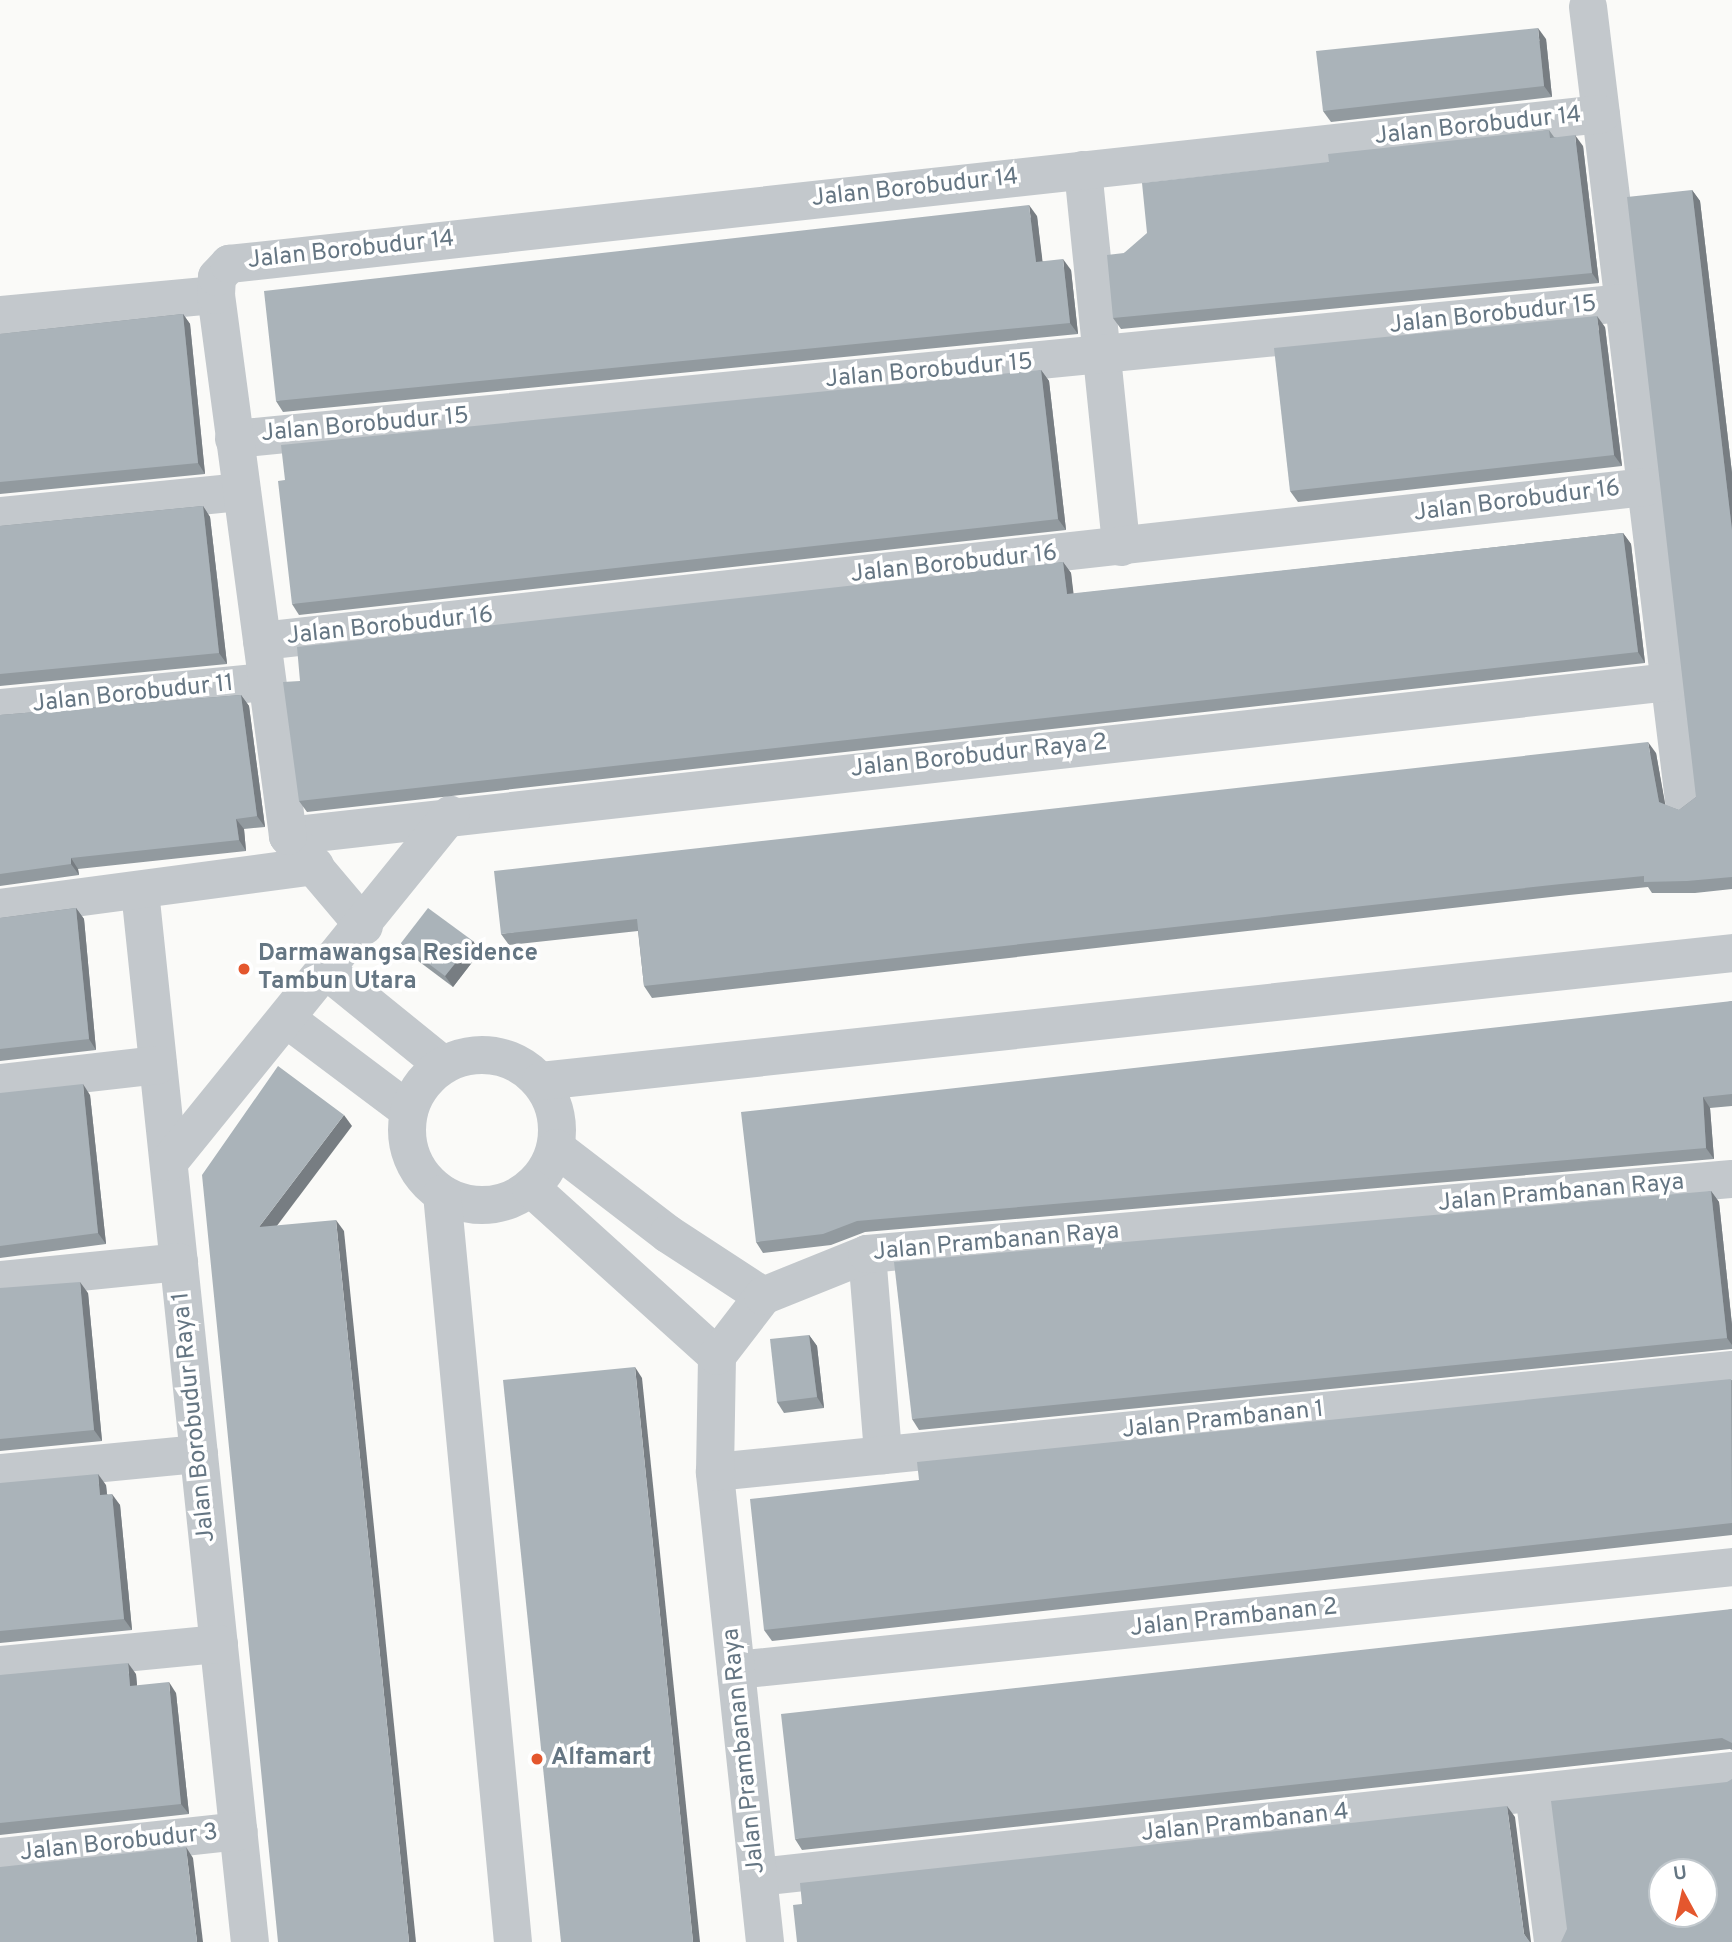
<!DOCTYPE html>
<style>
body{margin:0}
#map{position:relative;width:1732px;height:1942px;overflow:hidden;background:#fafaf8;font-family:Overpass,sans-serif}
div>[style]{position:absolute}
.minor>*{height:38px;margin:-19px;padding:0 19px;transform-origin:19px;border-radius:19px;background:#c3c8cc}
.minor>.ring{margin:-19px;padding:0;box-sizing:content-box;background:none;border:38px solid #c3c8cc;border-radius:50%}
.wall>*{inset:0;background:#929a9f}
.shaded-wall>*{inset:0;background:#777d82}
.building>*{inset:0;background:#aab3b9}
.dots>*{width:19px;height:19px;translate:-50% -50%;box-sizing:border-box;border:4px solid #fff;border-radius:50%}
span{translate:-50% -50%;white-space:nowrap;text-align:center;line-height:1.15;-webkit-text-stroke:7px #fff;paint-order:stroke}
.street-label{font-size:24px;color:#657683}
.poi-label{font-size:24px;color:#657683;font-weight:700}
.left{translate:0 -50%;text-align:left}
.north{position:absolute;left:1648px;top:1858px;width:70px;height:70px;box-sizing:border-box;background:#fff;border:2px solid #c1c8cd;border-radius:50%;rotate:352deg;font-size:19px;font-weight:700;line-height:28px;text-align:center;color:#657683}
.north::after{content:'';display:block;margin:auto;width:24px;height:32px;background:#e4572e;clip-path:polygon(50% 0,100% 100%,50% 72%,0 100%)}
</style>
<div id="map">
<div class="minor">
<div style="left:1588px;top:7px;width:799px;rotate:83.1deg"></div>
<div style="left:1083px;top:170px;width:379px;rotate:84.2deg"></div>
<div style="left:0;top:315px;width:217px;rotate:-5.3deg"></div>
<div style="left:234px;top:439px;width:1397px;rotate:-5.59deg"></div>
<div style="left:0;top:516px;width:243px;rotate:-5.7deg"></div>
<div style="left:262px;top:641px;width:1393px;rotate:-6.35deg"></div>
<div style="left:0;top:708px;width:268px;rotate:-5.6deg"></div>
<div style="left:288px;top:836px;width:1391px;rotate:-6.36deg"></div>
<div style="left:140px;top:891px;width:1057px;rotate:84.03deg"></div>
<div style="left:0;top:908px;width:318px;rotate:-7.6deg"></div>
<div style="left:364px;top:926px;width:118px;rotate:-130.2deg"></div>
<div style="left:288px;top:836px;width:546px;rotate:-97.58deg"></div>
<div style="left:216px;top:295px;width:18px;rotate:-87deg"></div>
<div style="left:217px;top:277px;width:18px;rotate:-47deg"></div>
<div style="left:229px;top:264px;width:1380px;rotate:-6.24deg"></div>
<div style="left:327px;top:971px;width:149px;rotate:39deg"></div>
<div style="left:288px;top:1020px;width:151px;rotate:36.9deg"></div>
<div class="ring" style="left:407px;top:1055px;width:112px;height:112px"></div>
<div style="left:541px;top:1081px;width:1198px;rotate:-6.13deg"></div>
<div style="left:0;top:1083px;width:159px;rotate:-6.5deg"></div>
<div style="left:556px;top:1148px;width:141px;rotate:37.5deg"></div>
<div style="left:668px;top:1234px;width:113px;rotate:33.1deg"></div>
<div style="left:169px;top:1162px;width:447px;rotate:-51deg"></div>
<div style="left:531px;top:1188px;width:251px;rotate:42.1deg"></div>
<div style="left:442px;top:1194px;width:751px;rotate:84.58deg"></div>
<div style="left:867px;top:1254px;width:202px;rotate:85.4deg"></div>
<div style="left:0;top:1280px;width:180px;rotate:-5.7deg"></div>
<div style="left:715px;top:1472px;width:1022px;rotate:-5.73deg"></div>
<div style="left:0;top:1473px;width:200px;rotate:-5.5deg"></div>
<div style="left:0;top:1665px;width:220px;rotate:-5.5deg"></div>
<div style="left:736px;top:1670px;width:1001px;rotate:-5.9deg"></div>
<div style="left:1534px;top:1793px;width:150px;rotate:82.7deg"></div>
<div style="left:0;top:1857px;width:240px;rotate:-6.2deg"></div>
<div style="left:758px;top:1877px;width:980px;rotate:-6.21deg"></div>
<div style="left:765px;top:1942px;width:473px;rotate:-96.1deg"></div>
<div style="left:715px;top:1472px;width:116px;rotate:-89deg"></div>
<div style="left:717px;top:1356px;width:76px;rotate:-52.5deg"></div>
<div style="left:763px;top:1296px;width:112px;rotate:-22deg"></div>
<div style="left:867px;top:1254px;width:868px;rotate:-4.96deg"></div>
</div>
<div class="wall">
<div style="clip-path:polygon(1546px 39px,1552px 97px,1331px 122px,1323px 111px)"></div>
<div style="clip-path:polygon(1549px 130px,1554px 137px,1583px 146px,1599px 283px,1121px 329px,1113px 318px,1124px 253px,1329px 162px)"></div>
<div style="clip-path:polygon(1692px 190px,1700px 201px,1732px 473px,1732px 889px,1695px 893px,1652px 893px,1648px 887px,1569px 895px,652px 998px,644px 986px,638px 931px,509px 945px,501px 934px,1656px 753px,1665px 805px,1679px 810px,1696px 797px)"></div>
<div style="clip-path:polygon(1037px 216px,1042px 261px,1071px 270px,1078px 334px,283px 412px,276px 401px)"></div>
<div style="clip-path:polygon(183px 314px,190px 324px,205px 474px,0 494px,0 334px)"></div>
<div style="clip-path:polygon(1605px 327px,1622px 466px,1298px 502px,1290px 491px)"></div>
<div style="clip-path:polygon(1041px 370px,1049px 381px,1066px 530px,299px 615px,292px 604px)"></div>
<div style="clip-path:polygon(203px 506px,210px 517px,227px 664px,0 686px,0 526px)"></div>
<div style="clip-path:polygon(1623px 533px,1631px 544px,1645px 663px,307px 812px,299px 801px,300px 681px,1063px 562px,1071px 573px,1073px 594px)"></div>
<div style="clip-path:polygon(241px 695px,249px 706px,265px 827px,244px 829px,246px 851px,78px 869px,79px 875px,0 886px,0 715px)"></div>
<div style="clip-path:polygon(76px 908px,84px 919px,96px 1050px,0 1061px,0 918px)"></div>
<div style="clip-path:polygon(473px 941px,480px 952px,453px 987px,409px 954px,401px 943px)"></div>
<div style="clip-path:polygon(1732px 1001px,1732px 1106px,1710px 1108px,1714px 1159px,865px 1232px,831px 1245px,763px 1253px,756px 1242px)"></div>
<div style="clip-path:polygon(0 1093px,90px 1095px,106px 1244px,0 1258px)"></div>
<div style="clip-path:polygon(1711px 1191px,1719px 1202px,1732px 1325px,1732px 1349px,919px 1430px,912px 1419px)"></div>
<div style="clip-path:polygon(0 1288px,88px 1293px,102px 1441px,0 1451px)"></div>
<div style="clip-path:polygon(809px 1335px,817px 1346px,824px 1408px,784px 1413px,777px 1402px)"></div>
<div style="clip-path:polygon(1732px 1380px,1732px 1535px,772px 1641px,764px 1630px,919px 1480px)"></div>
<div style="clip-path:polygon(0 1483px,106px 1485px,107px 1494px,120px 1505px,132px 1630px,0 1643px)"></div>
<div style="clip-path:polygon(1732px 1609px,1732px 1750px,1730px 1749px,802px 1850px,795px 1839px)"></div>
<div style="clip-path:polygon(136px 1674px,137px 1686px,176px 1693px,189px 1814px,0 1835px,0 1675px)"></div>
</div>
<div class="shaded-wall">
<div style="clip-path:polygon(1538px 28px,1546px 39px,1552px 97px,1544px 86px)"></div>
<div style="clip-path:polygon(1575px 135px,1583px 146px,1599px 283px,1592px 273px)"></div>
<div style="clip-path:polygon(1692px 190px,1700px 201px,1732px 473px,1732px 530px)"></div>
<div style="clip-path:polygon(1029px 205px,1037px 216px,1044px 273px,1036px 262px)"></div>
<div style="clip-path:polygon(1063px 259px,1071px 270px,1078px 334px,1070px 323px)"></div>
<div style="clip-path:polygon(183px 314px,190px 324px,205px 474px,198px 463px)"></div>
<div style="clip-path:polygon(1597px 316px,1605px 327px,1622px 466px,1614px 455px)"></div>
<div style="clip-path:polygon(1041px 370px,1049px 381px,1066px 530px,1058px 519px)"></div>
<div style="clip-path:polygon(203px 506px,210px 517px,227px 664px,219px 653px)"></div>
<div style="clip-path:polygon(1623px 533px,1631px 544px,1645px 663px,1638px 652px)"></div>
<div style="clip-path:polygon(1063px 562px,1071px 573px,1075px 605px,1067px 594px)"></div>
<div style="clip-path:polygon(241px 695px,249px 706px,265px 827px,257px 816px)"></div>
<div style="clip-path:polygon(1648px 742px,1656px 753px,1667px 814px,1659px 802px)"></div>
<div style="clip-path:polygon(236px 819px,244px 829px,246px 851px,239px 840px)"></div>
<div style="clip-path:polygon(71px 858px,78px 869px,79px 875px,71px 864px)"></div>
<div style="clip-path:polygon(76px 908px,84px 919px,96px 1050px,89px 1039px)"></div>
<div style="clip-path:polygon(473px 941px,480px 952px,453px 987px,445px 976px)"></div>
<div style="clip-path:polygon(83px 1084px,90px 1095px,106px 1244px,98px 1233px)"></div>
<div style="clip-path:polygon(1703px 1097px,1710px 1108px,1714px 1159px,1706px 1148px)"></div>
<div style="clip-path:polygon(344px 1115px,352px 1126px,267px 1239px,259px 1227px)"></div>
<div style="clip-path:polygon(1711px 1191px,1719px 1202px,1732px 1325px,1732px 1345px,1727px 1338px)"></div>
<div style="clip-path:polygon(336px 1220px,344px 1231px,416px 1942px,409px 1942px)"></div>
<div style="clip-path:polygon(80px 1282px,88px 1293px,102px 1441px,94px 1430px)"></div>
<div style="clip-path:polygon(809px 1335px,817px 1346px,824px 1408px,817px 1397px)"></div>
<div style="clip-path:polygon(635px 1367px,642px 1378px,700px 1942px,693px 1942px)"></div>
<div style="clip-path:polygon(98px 1474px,106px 1485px,108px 1506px,100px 1495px)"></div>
<div style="clip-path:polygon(112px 1494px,120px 1505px,132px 1630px,124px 1619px)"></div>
<div style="clip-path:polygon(128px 1663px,136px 1674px,138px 1697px,130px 1686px)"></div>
<div style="clip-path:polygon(169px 1682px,176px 1693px,189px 1814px,181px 1804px)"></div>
<div style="clip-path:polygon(1507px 1806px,1515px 1817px,1531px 1942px,1529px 1942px,1524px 1934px)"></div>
<div style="clip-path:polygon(186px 1847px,193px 1858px,203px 1942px,197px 1942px)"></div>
</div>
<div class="building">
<div style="clip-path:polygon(1538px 28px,1544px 86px,1323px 111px,1316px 51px)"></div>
<div style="clip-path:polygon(1549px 130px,1550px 138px,1575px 135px,1592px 273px,1113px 318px,1107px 255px,1124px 253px,1147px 233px,1142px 183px,1329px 162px,1328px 154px)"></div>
<div style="clip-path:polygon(1692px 190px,1732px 530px,1732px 877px,1687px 881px,1644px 882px,1644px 876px,1561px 884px,644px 986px,637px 919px,501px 934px,494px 871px,1648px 742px,1659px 802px,1679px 810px,1696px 797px,1627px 197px)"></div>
<div style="clip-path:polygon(1029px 205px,1036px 262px,1063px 259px,1070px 323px,276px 401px,264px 291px)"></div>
<div style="clip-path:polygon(183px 314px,198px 463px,0 482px,0 334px)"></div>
<div style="clip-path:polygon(1597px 316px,1614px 455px,1290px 491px,1274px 348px)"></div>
<div style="clip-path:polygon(1041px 370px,1058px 519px,292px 604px,278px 481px,285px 480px,281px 445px)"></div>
<div style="clip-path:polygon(203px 506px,219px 653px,0 674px,0 526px)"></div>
<div style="clip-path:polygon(1623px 533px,1638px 652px,299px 801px,283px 682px,300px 681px,297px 647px,1063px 562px,1067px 594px)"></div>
<div style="clip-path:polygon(241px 695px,257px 816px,236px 819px,239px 840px,71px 858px,71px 864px,0 874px,0 715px)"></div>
<div style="clip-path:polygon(76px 908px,89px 1039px,0 1049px,0 918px)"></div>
<div style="clip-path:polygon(428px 908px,473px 941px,445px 976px,401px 943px)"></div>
<div style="clip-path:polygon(1732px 1001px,1732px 1094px,1703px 1097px,1706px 1148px,857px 1221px,823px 1234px,756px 1242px,741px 1112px)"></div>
<div style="clip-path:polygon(278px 1066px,344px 1115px,259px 1227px,336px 1220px,409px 1942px,278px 1942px,202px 1175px)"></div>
<div style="clip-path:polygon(83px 1084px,98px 1233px,0 1246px,0 1093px)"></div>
<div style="clip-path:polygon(1711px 1191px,1727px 1338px,912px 1419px,894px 1262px)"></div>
<div style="clip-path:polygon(80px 1282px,94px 1430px,0 1439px,0 1288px)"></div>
<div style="clip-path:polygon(809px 1335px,817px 1397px,777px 1402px,770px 1339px)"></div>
<div style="clip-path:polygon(635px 1367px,693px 1942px,561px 1942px,503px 1380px)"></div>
<div style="clip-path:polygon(1731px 1379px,1732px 1523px,764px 1630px,750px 1499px,919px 1480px,917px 1462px)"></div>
<div style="clip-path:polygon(98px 1474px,100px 1495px,112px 1494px,124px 1619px,0 1631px,0 1483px)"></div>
<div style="clip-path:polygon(1732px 1609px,1732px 1743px,1722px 1738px,795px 1839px,781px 1714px)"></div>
<div style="clip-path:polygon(128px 1663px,130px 1686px,169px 1682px,181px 1804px,0 1823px,0 1675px)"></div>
<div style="clip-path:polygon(evenodd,1732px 1779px,1732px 1942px,1561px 1942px,1567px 1929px,1551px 1801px,1727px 1782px,1732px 1779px,1662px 1872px,1704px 1872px,1704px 1914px,1662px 1914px,1662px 1872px)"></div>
<div style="clip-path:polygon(1507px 1806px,1524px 1934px,1530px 1942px,797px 1942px,793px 1905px,802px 1904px,800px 1883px)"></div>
<div style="clip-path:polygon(186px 1847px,197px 1942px,0 1942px,0 1867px)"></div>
</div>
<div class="dots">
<div style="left:244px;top:969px;background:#e4572e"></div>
<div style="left:537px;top:1759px;background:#e4572e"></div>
</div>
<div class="street-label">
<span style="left:1478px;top:127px;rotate:-6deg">Jalan Borobudur 14</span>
<span style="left:915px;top:189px;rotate:-6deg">Jalan Borobudur 14</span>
<span style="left:351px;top:251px;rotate:-6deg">Jalan Borobudur 14</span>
<span style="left:1493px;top:316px;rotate:-6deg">Jalan Borobudur 15</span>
<span style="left:929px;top:372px;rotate:-5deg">Jalan Borobudur 15</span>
<span style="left:365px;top:426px;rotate:-5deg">Jalan Borobudur 15</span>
<span style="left:1517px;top:502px;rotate:-7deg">Jalan Borobudur 16</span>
<span style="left:954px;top:565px;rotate:-6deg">Jalan Borobudur 16</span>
<span style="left:390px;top:627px;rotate:-6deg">Jalan Borobudur 16</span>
<span style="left:133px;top:695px;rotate:-6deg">Jalan Borobudur 11</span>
<span style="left:979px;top:757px;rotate:-6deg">Jalan Borobudur Raya 2</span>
<span style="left:1561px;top:1194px;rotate:-5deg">Jalan Prambanan Raya</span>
<span style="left:996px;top:1243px;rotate:-5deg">Jalan Prambanan Raya</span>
<span style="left:195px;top:1417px;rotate:-96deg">Jalan Borobudur Raya 1</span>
<span style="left:1223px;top:1421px;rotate:-6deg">Jalan Prambanan 1</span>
<span style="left:1234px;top:1619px;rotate:-6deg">Jalan Prambanan 2</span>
<span style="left:745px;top:1751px;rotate:-96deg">Jalan Prambanan Raya</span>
<span style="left:1245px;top:1824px;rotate:-6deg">Jalan Prambanan 4</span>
<span style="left:119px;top:1844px;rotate:-6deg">Jalan Borobudur 3</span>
</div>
<div class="poi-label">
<span class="left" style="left:258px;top:969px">Darmawangsa Residence<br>Tambun Utara</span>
<span class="left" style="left:551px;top:1759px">Alfamart</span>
</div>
<div class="north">U</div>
</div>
